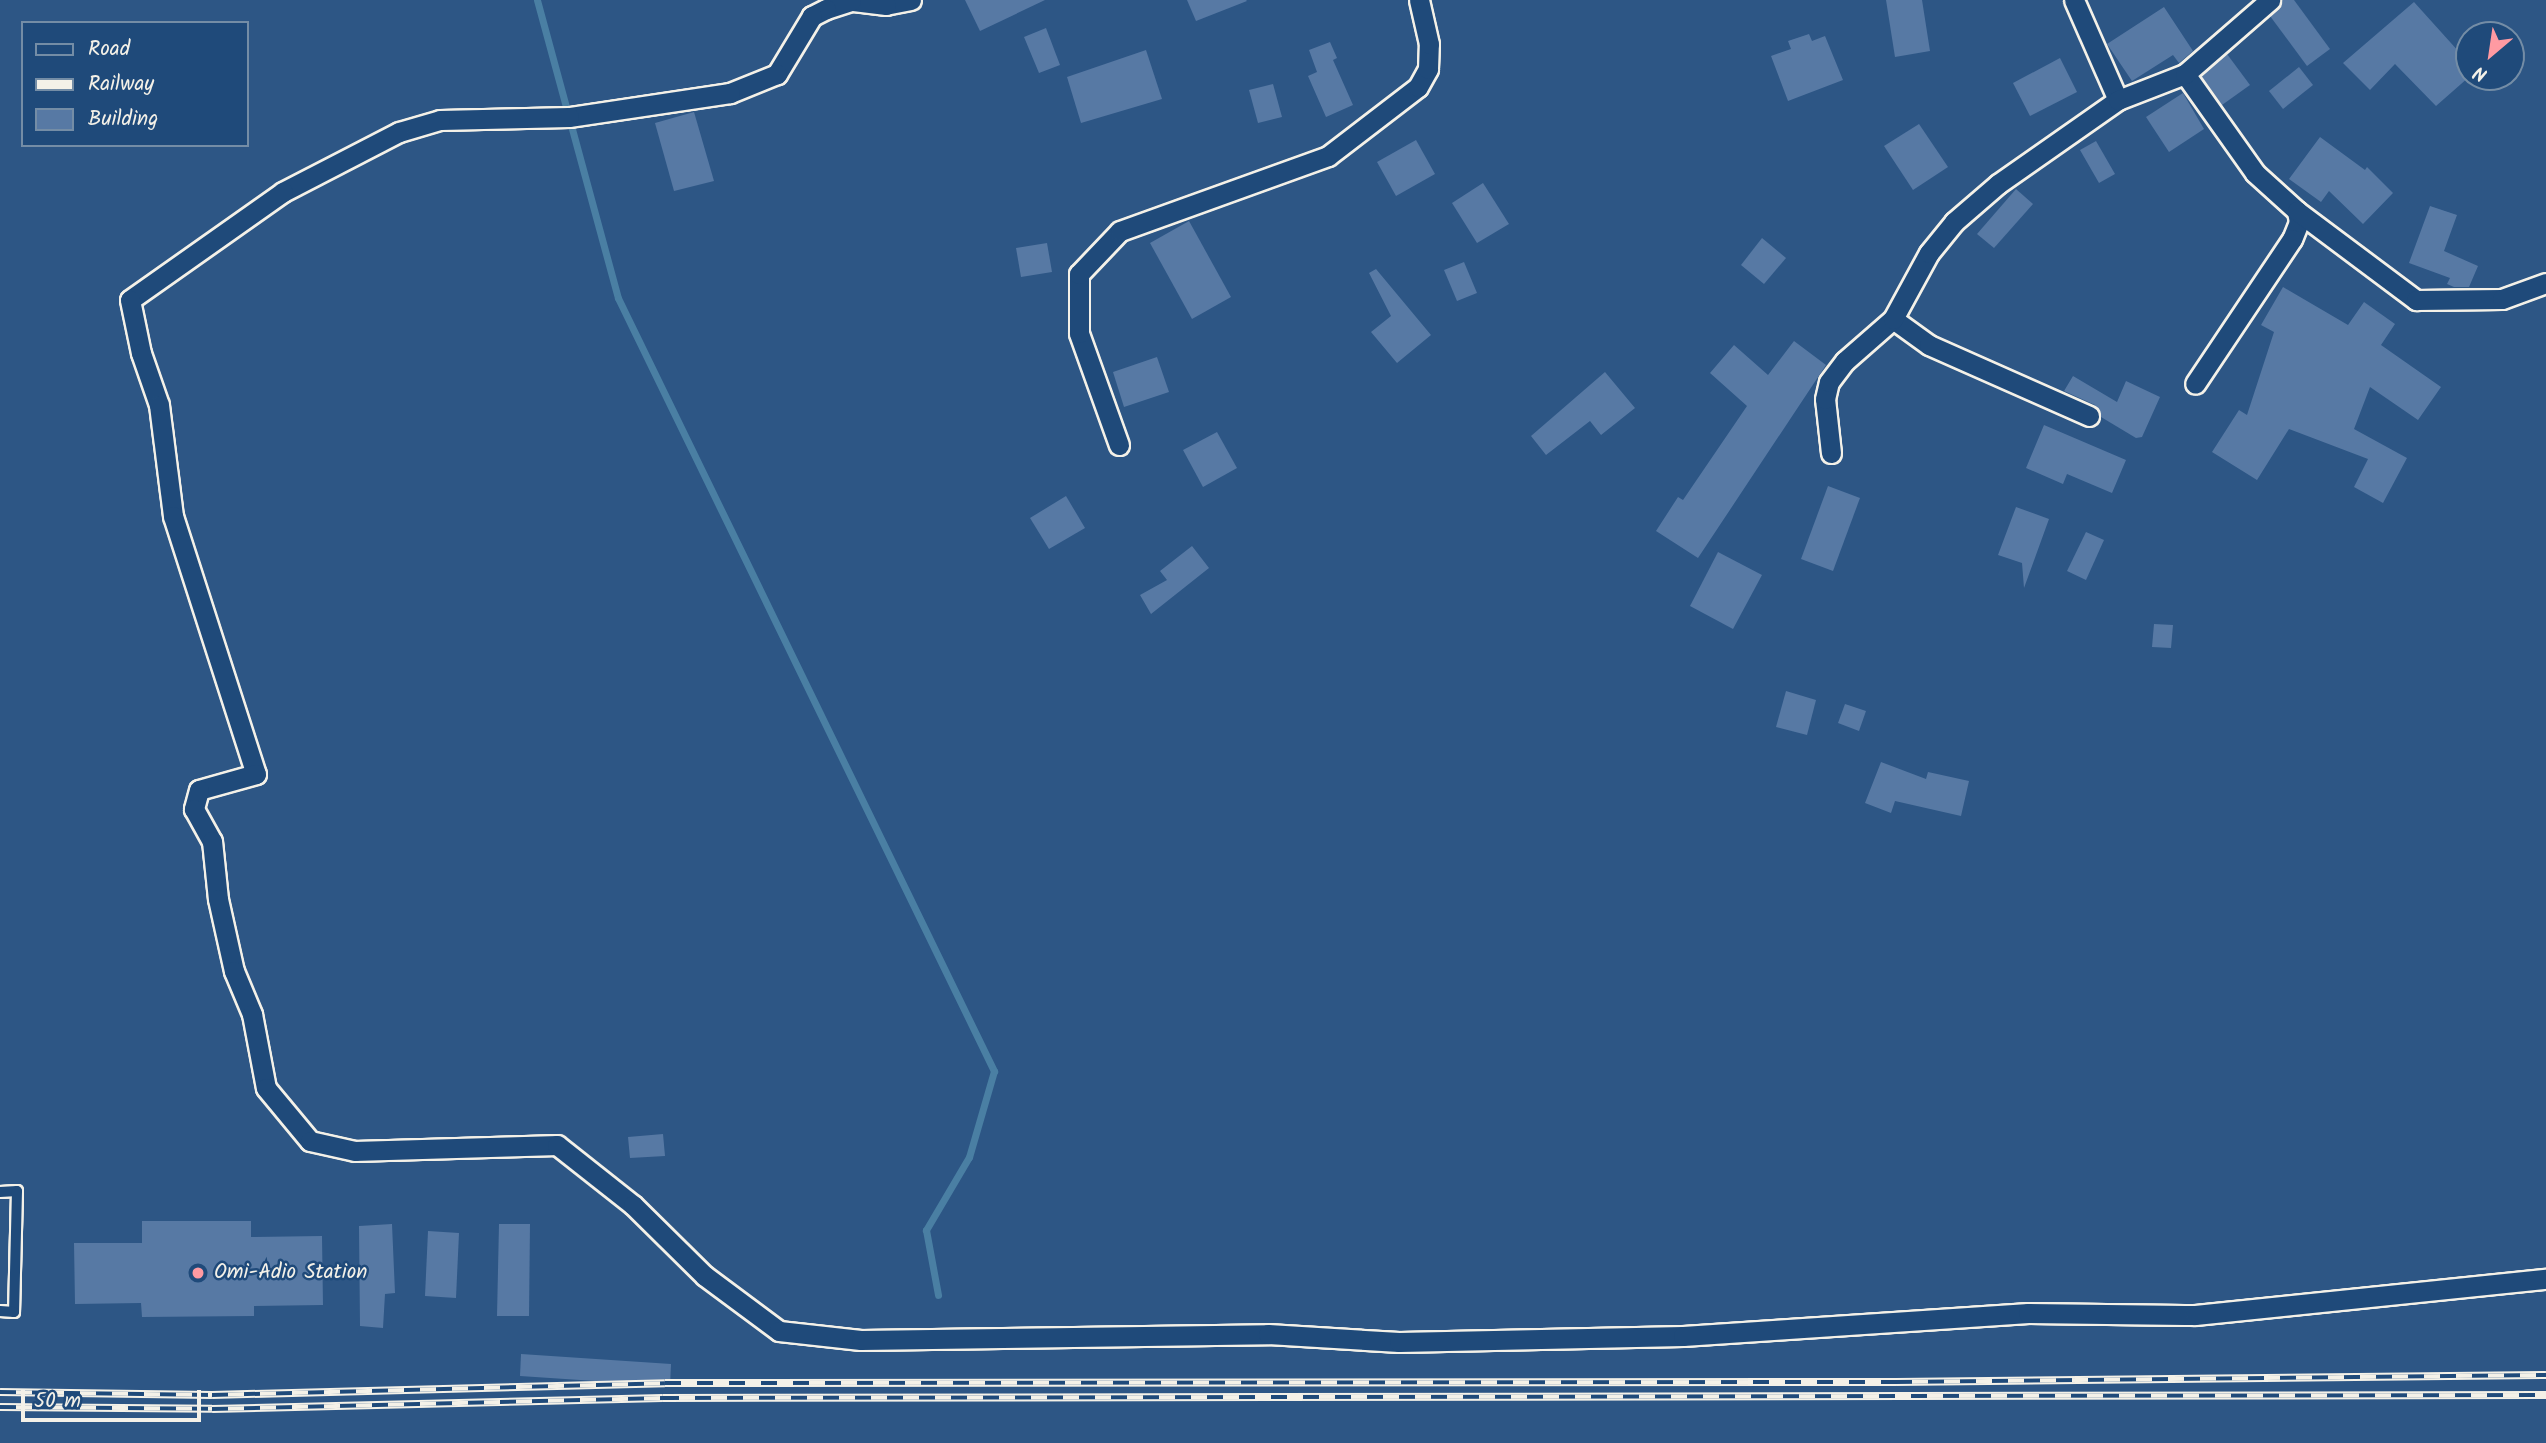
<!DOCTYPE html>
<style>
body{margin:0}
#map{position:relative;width:2546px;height:1443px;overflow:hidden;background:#2d5685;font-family:Kalam,sans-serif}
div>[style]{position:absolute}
.stream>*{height:7px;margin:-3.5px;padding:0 3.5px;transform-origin:3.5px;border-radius:3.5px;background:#4a7fa3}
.building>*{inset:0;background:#5779a4}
.roads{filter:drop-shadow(2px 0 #f4f1e8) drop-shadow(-2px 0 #f4f1e8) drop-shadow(0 2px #f4f1e8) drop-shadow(0 -2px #f4f1e8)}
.lane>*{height:10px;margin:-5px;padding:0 5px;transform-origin:5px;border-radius:5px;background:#1f4a7a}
.street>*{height:19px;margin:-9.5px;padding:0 9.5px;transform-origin:9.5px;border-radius:9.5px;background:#1f4a7a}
.rail>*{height:8px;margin-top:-4px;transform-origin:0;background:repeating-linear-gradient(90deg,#1f4a7a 0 16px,#f4f1e8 0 32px);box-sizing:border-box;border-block:2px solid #f4f1e8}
.dots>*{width:19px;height:19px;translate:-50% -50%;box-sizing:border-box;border:4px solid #1f4a7a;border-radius:50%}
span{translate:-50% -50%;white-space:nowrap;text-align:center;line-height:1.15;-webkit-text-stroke:5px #1f4a7a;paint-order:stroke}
.poi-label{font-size:21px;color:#f4f1e8}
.left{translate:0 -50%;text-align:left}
.legend{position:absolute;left:21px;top:21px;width:228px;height:126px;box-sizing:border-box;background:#1f4a7a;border:2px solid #748da6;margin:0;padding:9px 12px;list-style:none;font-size:21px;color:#f4f1e8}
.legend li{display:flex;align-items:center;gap:14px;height:35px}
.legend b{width:35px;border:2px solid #748da6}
.north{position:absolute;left:2455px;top:21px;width:70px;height:70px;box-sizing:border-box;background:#1f4a7a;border:2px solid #748da6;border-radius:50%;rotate:209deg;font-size:19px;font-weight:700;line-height:28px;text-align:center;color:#f4f1e8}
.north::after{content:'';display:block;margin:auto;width:24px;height:32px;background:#ff9aa2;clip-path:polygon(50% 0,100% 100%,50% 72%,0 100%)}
.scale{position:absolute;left:21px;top:1390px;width:180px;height:32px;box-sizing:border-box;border:4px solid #f4f1e8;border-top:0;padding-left:9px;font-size:21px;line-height:24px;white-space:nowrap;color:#f4f1e8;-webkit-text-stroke:5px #1f4a7a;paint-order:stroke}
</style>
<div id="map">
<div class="stream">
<div style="left:537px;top:0;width:309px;rotate:74.8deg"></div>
<div style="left:618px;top:298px;width:860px;rotate:64.06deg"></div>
<div style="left:994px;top:1071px;width:90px;rotate:106.2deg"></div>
<div style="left:969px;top:1157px;width:85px;rotate:120.5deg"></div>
<div style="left:926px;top:1230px;width:66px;rotate:79.5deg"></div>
</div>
<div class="building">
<div style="clip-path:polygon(965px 0,1045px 0,980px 31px)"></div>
<div style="clip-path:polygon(1187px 0,1246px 0,1247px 1px,1196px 21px)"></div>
<div style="clip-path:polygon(1886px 0,1922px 0,1930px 51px,1895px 57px)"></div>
<div style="clip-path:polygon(2282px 0,2294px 0,2330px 49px,2307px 66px,2270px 16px)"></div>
<div style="clip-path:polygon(2414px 2px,2469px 63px,2469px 77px,2436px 106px,2395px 64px,2370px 90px,2343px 63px)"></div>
<div style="clip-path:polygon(2164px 7px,2193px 51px,2179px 63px,2173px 55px,2132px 81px,2107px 44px)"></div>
<div style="clip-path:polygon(1046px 28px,1060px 65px,1039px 73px,1024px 37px)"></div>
<div style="clip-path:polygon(1809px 34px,1812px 41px,1825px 36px,1843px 80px,1788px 101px,1771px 56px,1791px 49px,1788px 41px)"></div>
<div style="clip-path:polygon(1330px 42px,1337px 58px,1333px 60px,1353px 105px,1326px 117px,1308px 76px,1317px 72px,1309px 50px)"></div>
<div style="clip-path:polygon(1146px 50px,1162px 99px,1081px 123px,1067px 77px)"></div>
<div style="clip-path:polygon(2227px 54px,2250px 85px,2222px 105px,2201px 76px)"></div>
<div style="clip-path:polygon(2060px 58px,2077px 92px,2030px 116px,2013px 83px)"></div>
<div style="clip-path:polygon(2299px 67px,2313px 85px,2283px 109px,2269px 91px)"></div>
<div style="clip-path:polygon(1273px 84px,1282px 117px,1258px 123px,1249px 90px)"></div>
<div style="clip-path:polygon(2183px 93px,2204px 129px,2169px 152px,2146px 117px)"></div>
<div style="clip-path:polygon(694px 112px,714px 181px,674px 191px,655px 123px)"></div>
<div style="clip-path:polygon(1919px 124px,1948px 167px,1913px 190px,1884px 146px)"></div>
<div style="clip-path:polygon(2320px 137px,2365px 170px,2367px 167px,2393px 193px,2363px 224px,2329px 191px,2321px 202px,2289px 179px)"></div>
<div style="clip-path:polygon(1416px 140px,1435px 174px,1396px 196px,1377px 162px)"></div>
<div style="clip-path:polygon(2096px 141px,2115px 174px,2099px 183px,2080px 150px)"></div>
<div style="clip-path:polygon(1483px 183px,1509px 224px,1477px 243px,1452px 203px)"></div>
<div style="clip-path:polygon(2016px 189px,2033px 204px,1994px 248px,1977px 234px)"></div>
<div style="clip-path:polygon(2430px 206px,2457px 215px,2444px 251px,2478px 266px,2469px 287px,2454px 287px,2447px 284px,2450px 278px,2409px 263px)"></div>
<div style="clip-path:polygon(1189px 221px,1231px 297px,1192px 319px,1150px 243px)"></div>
<div style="clip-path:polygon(1762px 238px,1786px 258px,1764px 284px,1741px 265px)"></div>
<div style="clip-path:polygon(1047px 243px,1052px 272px,1021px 277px,1016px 248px)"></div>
<div style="clip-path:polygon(1464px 262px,1477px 293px,1457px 301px,1444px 270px)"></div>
<div style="clip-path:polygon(1376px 269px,1431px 335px,1397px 363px,1371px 332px,1391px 316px,1369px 273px)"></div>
<div style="clip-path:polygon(2283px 287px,2348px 325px,2364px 302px,2395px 324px,2381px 345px,2441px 387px,2418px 420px,2370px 387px,2354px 429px,2407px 458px,2383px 503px,2354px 487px,2368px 459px,2289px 429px,2257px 480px,2212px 452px,2239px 410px,2247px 415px,2274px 332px,2261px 325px)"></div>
<div style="clip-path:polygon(1794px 341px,1826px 365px,1698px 558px,1656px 531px,1678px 497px,1683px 500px,1747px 406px,1710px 373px,1734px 345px,1768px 375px)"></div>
<div style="clip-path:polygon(1157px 357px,1169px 392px,1124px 407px,1113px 372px)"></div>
<div style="clip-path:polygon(1605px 372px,1635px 408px,1601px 435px,1590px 421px,1546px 455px,1531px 436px)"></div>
<div style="clip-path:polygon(2073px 376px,2117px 402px,2126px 381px,2160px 397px,2142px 437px,2136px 438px,2101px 417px,2095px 405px,2064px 391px)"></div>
<div style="clip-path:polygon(2044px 425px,2126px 460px,2112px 493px,2067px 474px,2063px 484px,2026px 468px)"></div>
<div style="clip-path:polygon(1217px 432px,1237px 468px,1203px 487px,1183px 450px)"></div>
<div style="clip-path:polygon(1828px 486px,1860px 498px,1833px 571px,1801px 559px)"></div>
<div style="clip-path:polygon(1066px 496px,1085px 528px,1049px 549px,1030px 518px)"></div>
<div style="clip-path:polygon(2016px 507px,2049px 519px,2024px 588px,2022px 563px,1998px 555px)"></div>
<div style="clip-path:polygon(2086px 532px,2104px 540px,2086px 580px,2067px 571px)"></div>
<div style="clip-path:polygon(1192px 546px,1209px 568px,1151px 614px,1140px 595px,1167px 580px,1160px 571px)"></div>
<div style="clip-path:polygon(1718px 552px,1762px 575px,1733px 629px,1690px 606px)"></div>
<div style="clip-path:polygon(2154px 624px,2173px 625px,2171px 648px,2152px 647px)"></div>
<div style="clip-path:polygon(1786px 691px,1816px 700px,1807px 735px,1776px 727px)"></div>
<div style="clip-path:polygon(1845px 704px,1866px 711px,1859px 731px,1838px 723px)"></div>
<div style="clip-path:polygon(1881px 762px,1926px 779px,1928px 772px,1969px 781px,1961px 816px,1895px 801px,1891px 813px,1865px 803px)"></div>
<div style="clip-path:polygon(663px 1134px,665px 1156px,630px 1158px,628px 1137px)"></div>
<div style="clip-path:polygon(142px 1221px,251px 1221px,251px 1237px,322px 1236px,323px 1305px,254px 1306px,254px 1316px,142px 1317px,141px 1303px,75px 1304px,74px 1243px,142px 1243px)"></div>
<div style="clip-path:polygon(392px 1224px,395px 1293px,385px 1294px,383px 1328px,360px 1326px,359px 1226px)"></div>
<div style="clip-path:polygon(499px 1224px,530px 1224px,529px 1316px,497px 1316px)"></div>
<div style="clip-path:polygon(428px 1231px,459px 1233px,456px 1298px,425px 1296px)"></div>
<div style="clip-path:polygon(521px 1354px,671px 1364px,670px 1386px,520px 1376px)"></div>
</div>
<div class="roads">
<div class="lane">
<div style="left:0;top:1192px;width:17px;rotate:-3deg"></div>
<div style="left:17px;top:1191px;width:121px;rotate:91.4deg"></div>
<div style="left:14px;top:1312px;width:14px;rotate:-176deg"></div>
</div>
<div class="street">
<div style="left:911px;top:0;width:25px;rotate:169deg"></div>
<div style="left:886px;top:5px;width:35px;rotate:-173deg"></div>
<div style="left:851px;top:1px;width:26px;rotate:162deg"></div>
<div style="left:826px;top:9px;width:16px;rotate:153deg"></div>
<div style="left:812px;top:16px;width:68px;rotate:121.1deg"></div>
<div style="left:777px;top:74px;width:51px;rotate:158deg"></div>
<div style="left:730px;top:93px;width:163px;rotate:171.5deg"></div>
<div style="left:569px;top:117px;width:129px;rotate:178.7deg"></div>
<div style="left:440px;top:120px;width:43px;rotate:163.7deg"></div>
<div style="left:399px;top:132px;width:131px;rotate:152.7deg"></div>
<div style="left:283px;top:192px;width:187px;rotate:144.8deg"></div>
<div style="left:130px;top:300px;width:54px;rotate:78.3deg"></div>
<div style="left:141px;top:353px;width:55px;rotate:70.9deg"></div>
<div style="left:159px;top:405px;width:112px;rotate:82.8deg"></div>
<div style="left:173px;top:516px;width:271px;rotate:72.2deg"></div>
<div style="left:256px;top:774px;width:59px;rotate:164.3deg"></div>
<div style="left:199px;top:790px;width:20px;rotate:105deg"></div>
<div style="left:194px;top:809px;width:37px;rotate:61deg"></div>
<div style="left:212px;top:841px;width:58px;rotate:84.1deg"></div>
<div style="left:218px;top:899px;width:74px;rotate:77.5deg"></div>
<div style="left:234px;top:971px;width:47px;rotate:67.3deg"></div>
<div style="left:252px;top:1014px;width:75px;rotate:79.3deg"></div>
<div style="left:266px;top:1088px;width:69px;rotate:50.3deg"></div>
<div style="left:310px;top:1141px;width:46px;rotate:12.5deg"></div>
<div style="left:355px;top:1151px;width:202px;rotate:-1.7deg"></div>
<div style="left:557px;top:1145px;width:97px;rotate:38.3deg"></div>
<div style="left:633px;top:1205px;width:101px;rotate:44.6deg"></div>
<div style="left:705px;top:1276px;width:92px;rotate:36.6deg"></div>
<div style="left:779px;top:1331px;width:82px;rotate:6.3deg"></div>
<div style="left:861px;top:1340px;width:407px;rotate:-0.8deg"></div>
<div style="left:1268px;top:1334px;width:131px;rotate:3.5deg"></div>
<div style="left:1399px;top:1342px;width:284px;rotate:-1.2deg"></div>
<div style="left:1683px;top:1336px;width:346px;rotate:-3.8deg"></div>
<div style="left:2028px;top:1313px;width:167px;rotate:0.7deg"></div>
<div style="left:2195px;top:1315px;width:353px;rotate:-5.9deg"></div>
<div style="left:2074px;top:0;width:109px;rotate:66.3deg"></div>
<div style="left:2185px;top:74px;width:121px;rotate:54.7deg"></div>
<div style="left:2255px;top:173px;width:57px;rotate:42.1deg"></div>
<div style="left:2297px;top:211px;width:11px;rotate:80deg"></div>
<div style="left:2299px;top:222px;width:18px;rotate:112deg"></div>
<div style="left:2292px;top:239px;width:174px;rotate:123.8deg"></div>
<div style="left:2297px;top:211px;width:149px;rotate:36.8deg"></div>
<div style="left:2416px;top:300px;width:86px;rotate:-0.7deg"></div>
<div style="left:2502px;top:299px;width:47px;rotate:-20deg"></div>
<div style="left:1893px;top:319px;width:44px;rotate:35.8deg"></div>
<div style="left:1929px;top:345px;width:175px;rotate:23.9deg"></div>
<div style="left:1119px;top:445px;width:119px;rotate:-109.7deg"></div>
<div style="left:1079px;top:333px;width:59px;rotate:-90deg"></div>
<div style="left:1079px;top:274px;width:59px;rotate:-46.4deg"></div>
<div style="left:1120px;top:231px;width:221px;rotate:-19.8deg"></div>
<div style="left:1328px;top:156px;width:113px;rotate:-37.5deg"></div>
<div style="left:1418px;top:87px;width:21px;rotate:-61deg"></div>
<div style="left:1428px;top:69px;width:25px;rotate:-88deg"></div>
<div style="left:1429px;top:44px;width:45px;rotate:-102.8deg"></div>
<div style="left:1831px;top:453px;width:54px;rotate:-96.3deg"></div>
<div style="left:1825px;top:399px;width:17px;rotate:-77deg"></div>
<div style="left:1829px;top:382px;width:26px;rotate:-53deg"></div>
<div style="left:1845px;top:361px;width:64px;rotate:-41.2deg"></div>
<div style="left:1893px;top:319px;width:75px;rotate:-61.4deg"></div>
<div style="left:1929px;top:253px;width:40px;rotate:-51deg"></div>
<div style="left:1954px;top:222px;width:58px;rotate:-40.8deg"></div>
<div style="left:1998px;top:184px;width:146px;rotate:-35deg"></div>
<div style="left:2118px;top:100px;width:72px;rotate:-21.2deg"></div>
<div style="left:2185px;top:74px;width:113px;rotate:-41deg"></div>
</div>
</div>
<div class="rail">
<div style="left:0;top:1392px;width:212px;rotate:0.8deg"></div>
<div style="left:212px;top:1395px;width:453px;rotate:-1.5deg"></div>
<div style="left:665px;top:1383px;width:1231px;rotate:-0.05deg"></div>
<div style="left:1896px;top:1382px;width:650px;rotate:-0.62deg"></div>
<div style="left:0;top:1407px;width:212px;rotate:0.5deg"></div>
<div style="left:212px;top:1409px;width:451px;rotate:-1.4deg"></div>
<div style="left:663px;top:1398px;width:1883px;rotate:-0.09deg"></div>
</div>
<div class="dots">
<div style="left:198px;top:1273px;background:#ff9aa2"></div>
</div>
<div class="poi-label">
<span class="left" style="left:214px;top:1273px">Omi-Adio Station</span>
</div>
<ul class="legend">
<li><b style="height:9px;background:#1f4a7a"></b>Road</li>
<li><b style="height:9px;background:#f4f1e8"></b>Railway</li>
<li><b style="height:19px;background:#5779a4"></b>Building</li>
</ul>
<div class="north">N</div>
<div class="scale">50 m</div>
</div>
